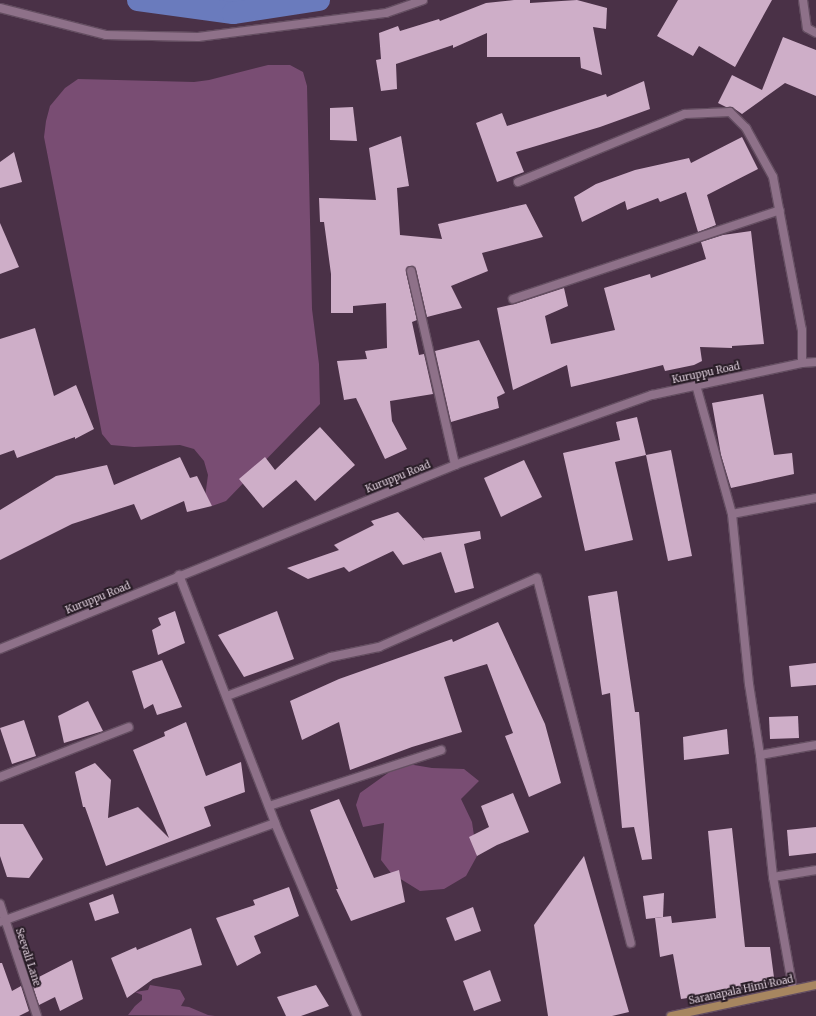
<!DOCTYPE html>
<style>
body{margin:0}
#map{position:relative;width:816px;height:1016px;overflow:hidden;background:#4a3147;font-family:Merriweather,serif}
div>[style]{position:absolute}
.green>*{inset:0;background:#794d73}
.water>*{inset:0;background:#6a7bbd}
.canal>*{height:22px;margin:-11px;padding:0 11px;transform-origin:11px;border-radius:11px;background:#6a7bbd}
.building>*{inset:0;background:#ceaec8}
.roads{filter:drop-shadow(1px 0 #644e61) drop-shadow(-1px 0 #644e61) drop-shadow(0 1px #644e61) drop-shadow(0 -1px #644e61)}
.street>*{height:8px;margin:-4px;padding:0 4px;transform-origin:4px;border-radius:4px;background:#8e7189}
.secondary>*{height:8px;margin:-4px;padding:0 4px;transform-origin:4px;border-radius:4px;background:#a78660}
span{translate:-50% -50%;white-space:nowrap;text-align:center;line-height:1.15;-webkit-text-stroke:4px #291d27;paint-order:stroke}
.street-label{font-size:10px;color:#dcccd9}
</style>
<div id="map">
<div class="green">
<div style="clip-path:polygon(268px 65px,290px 65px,303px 72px,307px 86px,312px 309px,319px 364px,320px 404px,226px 501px,212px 506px,205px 497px,208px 475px,204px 461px,194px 449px,180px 445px,134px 447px,111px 445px,102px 434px,44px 137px,46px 121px,50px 106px,65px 88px,78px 79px,194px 82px,209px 80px)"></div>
<div style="clip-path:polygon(402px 763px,432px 768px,464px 769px,479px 781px,461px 799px,472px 822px,477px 856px,466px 876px,444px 889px,420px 891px,391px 873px,381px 860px,384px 823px,363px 827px,356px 805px,360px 793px)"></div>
<div style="clip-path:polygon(150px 985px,180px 990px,185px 999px,181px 1006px,189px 1007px,208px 1015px,215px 1016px,128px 1015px,135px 1006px,142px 1000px,142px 995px,135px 992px,148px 990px)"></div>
</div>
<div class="water">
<div style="clip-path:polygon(138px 0,319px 0,233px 13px)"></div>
</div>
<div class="canal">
<div style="left:138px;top:0;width:96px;rotate:7.8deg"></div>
<div style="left:233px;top:13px;width:87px;rotate:-8.6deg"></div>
</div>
<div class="building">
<div style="clip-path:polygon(514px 0,530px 0,530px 3px,577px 0,607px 8px,606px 29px,593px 27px,602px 75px,581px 68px,580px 57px,487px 57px,487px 33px,453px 48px,453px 45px,396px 64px,397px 89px,381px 91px,376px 60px,381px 59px,379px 33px,398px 26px,400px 31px,439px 19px,440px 21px,486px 3px)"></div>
<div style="clip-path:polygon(678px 0,772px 0,735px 67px,699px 46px,693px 56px,657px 36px)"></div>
<div style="clip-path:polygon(783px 37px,816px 50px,816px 96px,785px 83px,742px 114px,732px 107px,726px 107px,718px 103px,732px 75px,762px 90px)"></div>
<div style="clip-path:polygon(644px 81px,650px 109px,600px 127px,516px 152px,524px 172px,497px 182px,476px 123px,502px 113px,507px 126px,606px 94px,607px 97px)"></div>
<div style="clip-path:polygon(353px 107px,357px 141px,330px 140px,330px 108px)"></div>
<div style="clip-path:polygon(401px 136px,409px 186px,397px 188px,400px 235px,442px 239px,438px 224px,526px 204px,543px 237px,482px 253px,488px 271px,451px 286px,462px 308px,427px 317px,416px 269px,412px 266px,407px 267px,406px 272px,417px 320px,412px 322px,419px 355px,424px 354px,433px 394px,390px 401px,392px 421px,407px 449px,385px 459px,356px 398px,344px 400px,337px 361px,367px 359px,365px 351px,387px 348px,386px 303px,353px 306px,353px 313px,331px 313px,331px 274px,324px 222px,320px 222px,319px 198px,376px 200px,369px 148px)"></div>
<div style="clip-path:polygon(742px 137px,758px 169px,707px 195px,716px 225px,698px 232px,686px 192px,660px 202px,658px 198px,627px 210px,625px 201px,582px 222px,574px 197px,596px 184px,635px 170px,689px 158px,691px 163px)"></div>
<div style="clip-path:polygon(14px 152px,22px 182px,0 188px,0 162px)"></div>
<div style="clip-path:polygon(0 223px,19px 267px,0 274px)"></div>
<div style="clip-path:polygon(751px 231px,764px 344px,732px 346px,732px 348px,700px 347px,702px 361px,694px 365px,665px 371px,663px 365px,571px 387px,567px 365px,513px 390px,497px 308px,515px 304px,564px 288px,568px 306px,545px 316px,551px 344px,615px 330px,604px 288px,650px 274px,651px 278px,706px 259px,701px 242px,723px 235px)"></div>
<div style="clip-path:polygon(35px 328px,54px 396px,76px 385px,94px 429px,75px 439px,75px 437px,17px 458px,14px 450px,0 455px,0 339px)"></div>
<div style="clip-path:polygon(479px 340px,505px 393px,497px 397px,499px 408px,451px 422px,435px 351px)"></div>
<div style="clip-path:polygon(763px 394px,774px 455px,792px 453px,794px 474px,731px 488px,721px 455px,712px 403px)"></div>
<div style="clip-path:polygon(637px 417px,646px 455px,615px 462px,633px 540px,585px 551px,563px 453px,620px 440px,616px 422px)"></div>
<div style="clip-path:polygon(320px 427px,355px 465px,315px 501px,296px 480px,263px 508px,239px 479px,265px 457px,275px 470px)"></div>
<div style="clip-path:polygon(671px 450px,692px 556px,668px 561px,646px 455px)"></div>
<div style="clip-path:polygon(180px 457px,190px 478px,197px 476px,212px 506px,187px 512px,184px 501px,141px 520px,134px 504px,72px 524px,0 560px,0 510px,56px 476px,107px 465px,114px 485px)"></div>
<div style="clip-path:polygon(524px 460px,542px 497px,501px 517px,484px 478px)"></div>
<div style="clip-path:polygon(398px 512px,425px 541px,423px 538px,480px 531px,481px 539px,464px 544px,474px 588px,455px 593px,441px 552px,403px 565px,393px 551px,349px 572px,344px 567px,308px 579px,287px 568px,339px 550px,334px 545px,374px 525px,371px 521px)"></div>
<div style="clip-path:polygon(617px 591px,635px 712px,639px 712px,652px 859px,642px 860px,634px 827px,622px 828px,610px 693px,602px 695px,588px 596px)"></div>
<div style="clip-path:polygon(175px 611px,185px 643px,158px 655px,152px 630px,161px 625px,158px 618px)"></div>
<div style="clip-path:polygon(277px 611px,294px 659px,244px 677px,218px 635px)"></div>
<div style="clip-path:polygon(498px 622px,545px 724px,561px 783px,529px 797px,505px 736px,513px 733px,487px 664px,444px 677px,462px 732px,412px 747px,350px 770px,339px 722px,302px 740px,290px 701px,339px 679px,452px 639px,453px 642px)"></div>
<div style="clip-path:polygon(162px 660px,182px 707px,157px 715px,153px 704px,144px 709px,132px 671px)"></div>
<div style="clip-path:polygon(816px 663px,816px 685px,791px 687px,789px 666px)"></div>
<div style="clip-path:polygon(88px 701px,103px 731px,64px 743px,58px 716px)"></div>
<div style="clip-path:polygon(798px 716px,799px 738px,770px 739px,769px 717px)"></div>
<div style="clip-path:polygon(24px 720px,36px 756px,12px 764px,0 728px)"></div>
<div style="clip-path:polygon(186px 722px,206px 776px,241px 762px,245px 792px,204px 807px,211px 826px,106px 866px,85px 807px,83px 807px,75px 772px,95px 763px,111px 780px,108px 818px,138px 807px,169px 838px,133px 750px,165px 736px,164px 732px)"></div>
<div style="clip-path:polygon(727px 729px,729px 754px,684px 760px,683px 737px)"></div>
<div style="clip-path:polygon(513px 793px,529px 832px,497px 845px,477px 856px,469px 837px,489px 827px,481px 806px)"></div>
<div style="clip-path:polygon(339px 799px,374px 878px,399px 870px,405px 902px,351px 921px,336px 889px,338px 889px,310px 810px)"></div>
<div style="clip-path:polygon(0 824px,23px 824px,43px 859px,29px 878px,7px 877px,0 856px)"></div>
<div style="clip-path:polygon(816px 827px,816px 853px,789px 856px,787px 830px)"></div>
<div style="clip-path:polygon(732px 828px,745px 947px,770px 947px,775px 985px,681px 999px,673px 954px,660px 957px,655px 918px,671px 916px,672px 923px,716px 918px,708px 831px)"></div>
<div style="clip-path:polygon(584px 856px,629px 1012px,612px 1016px,548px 1016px,534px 925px)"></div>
<div style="clip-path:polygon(289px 887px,299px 916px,254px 936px,261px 953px,237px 966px,216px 918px,255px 905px,253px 900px)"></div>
<div style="clip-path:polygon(664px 893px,663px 917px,646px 919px,643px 896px)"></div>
<div style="clip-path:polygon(113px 894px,119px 913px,95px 921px,89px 903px)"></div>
<div style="clip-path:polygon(473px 907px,481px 931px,455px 941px,446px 918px)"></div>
<div style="clip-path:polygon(191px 928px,202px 965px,153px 979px,127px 998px,111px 958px,136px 947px,137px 950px)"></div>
<div style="clip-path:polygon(72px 960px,83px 999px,60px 1011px,55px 997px,39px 1005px,31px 981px)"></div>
<div style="clip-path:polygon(0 963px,2px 963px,12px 991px,21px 986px,29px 1011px,19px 1016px,0 1016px)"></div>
<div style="clip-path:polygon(490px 970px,501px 1001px,474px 1011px,463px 981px)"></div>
<div style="clip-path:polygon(316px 985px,329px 1006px,301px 1016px,286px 1016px,277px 997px)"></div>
</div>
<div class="roads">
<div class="street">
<div style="left:803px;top:0;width:28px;rotate:82deg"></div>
<div style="left:807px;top:28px;width:10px;rotate:29deg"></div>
<div style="left:0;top:8px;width:109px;rotate:14.3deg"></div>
<div style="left:106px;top:35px;width:92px;rotate:1.2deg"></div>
<div style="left:198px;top:37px;width:190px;rotate:-7.3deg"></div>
<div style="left:386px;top:13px;width:39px;rotate:-19deg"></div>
<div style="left:518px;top:182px;width:180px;rotate:-22.2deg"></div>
<div style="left:685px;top:114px;width:45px;rotate:-2.5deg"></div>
<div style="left:730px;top:112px;width:23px;rotate:45deg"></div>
<div style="left:746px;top:128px;width:56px;rotate:61.1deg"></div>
<div style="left:773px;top:177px;width:156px;rotate:79.3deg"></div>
<div style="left:802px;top:330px;width:33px;rotate:90deg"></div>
<div style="left:411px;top:271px;width:199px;rotate:77.2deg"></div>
<div style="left:513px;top:299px;width:281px;rotate:-18.4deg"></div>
<div style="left:696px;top:385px;width:134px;rotate:74.4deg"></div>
<div style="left:732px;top:514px;width:171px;rotate:84.3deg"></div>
<div style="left:749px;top:684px;width:72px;rotate:81.2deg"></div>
<div style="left:760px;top:755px;width:123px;rotate:83.9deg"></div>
<div style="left:773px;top:877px;width:114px;rotate:79.9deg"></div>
<div style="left:732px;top:514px;width:86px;rotate:-10.8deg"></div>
<div style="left:179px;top:575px;width:266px;rotate:68.8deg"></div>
<div style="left:275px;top:823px;width:210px;rotate:67deg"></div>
<div style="left:0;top:649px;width:491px;rotate:-22deg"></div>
<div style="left:455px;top:465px;width:209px;rotate:-19.6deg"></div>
<div style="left:652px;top:395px;width:153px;rotate:-12deg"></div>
<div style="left:802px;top:363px;width:14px;rotate:-4deg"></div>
<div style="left:227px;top:696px;width:111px;rotate:-20.6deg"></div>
<div style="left:331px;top:657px;width:49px;rotate:-11.8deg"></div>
<div style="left:379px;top:647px;width:172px;rotate:-23.6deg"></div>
<div style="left:537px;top:578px;width:377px;rotate:75.6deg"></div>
<div style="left:760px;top:755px;width:57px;rotate:-10.1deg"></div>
<div style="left:0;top:777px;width:138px;rotate:-21.2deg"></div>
<div style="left:269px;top:806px;width:181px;rotate:-18deg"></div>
<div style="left:773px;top:877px;width:44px;rotate:-9.2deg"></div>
<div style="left:0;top:904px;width:118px;rotate:71.7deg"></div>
<div style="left:0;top:922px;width:292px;rotate:-19.8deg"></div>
</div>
<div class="secondary">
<div style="left:671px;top:1016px;width:148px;rotate:-12.1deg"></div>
</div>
</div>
<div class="street-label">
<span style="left:706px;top:373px;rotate:-12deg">Kuruppu Road</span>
<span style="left:398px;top:477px;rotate:-22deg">Kuruppu Road</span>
<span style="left:98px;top:598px;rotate:-22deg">Kuruppu Road</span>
<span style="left:28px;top:957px;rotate:72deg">Seevali Lane</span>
<span style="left:741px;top:990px;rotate:-12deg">Saranapala Himi Road</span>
</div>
</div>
